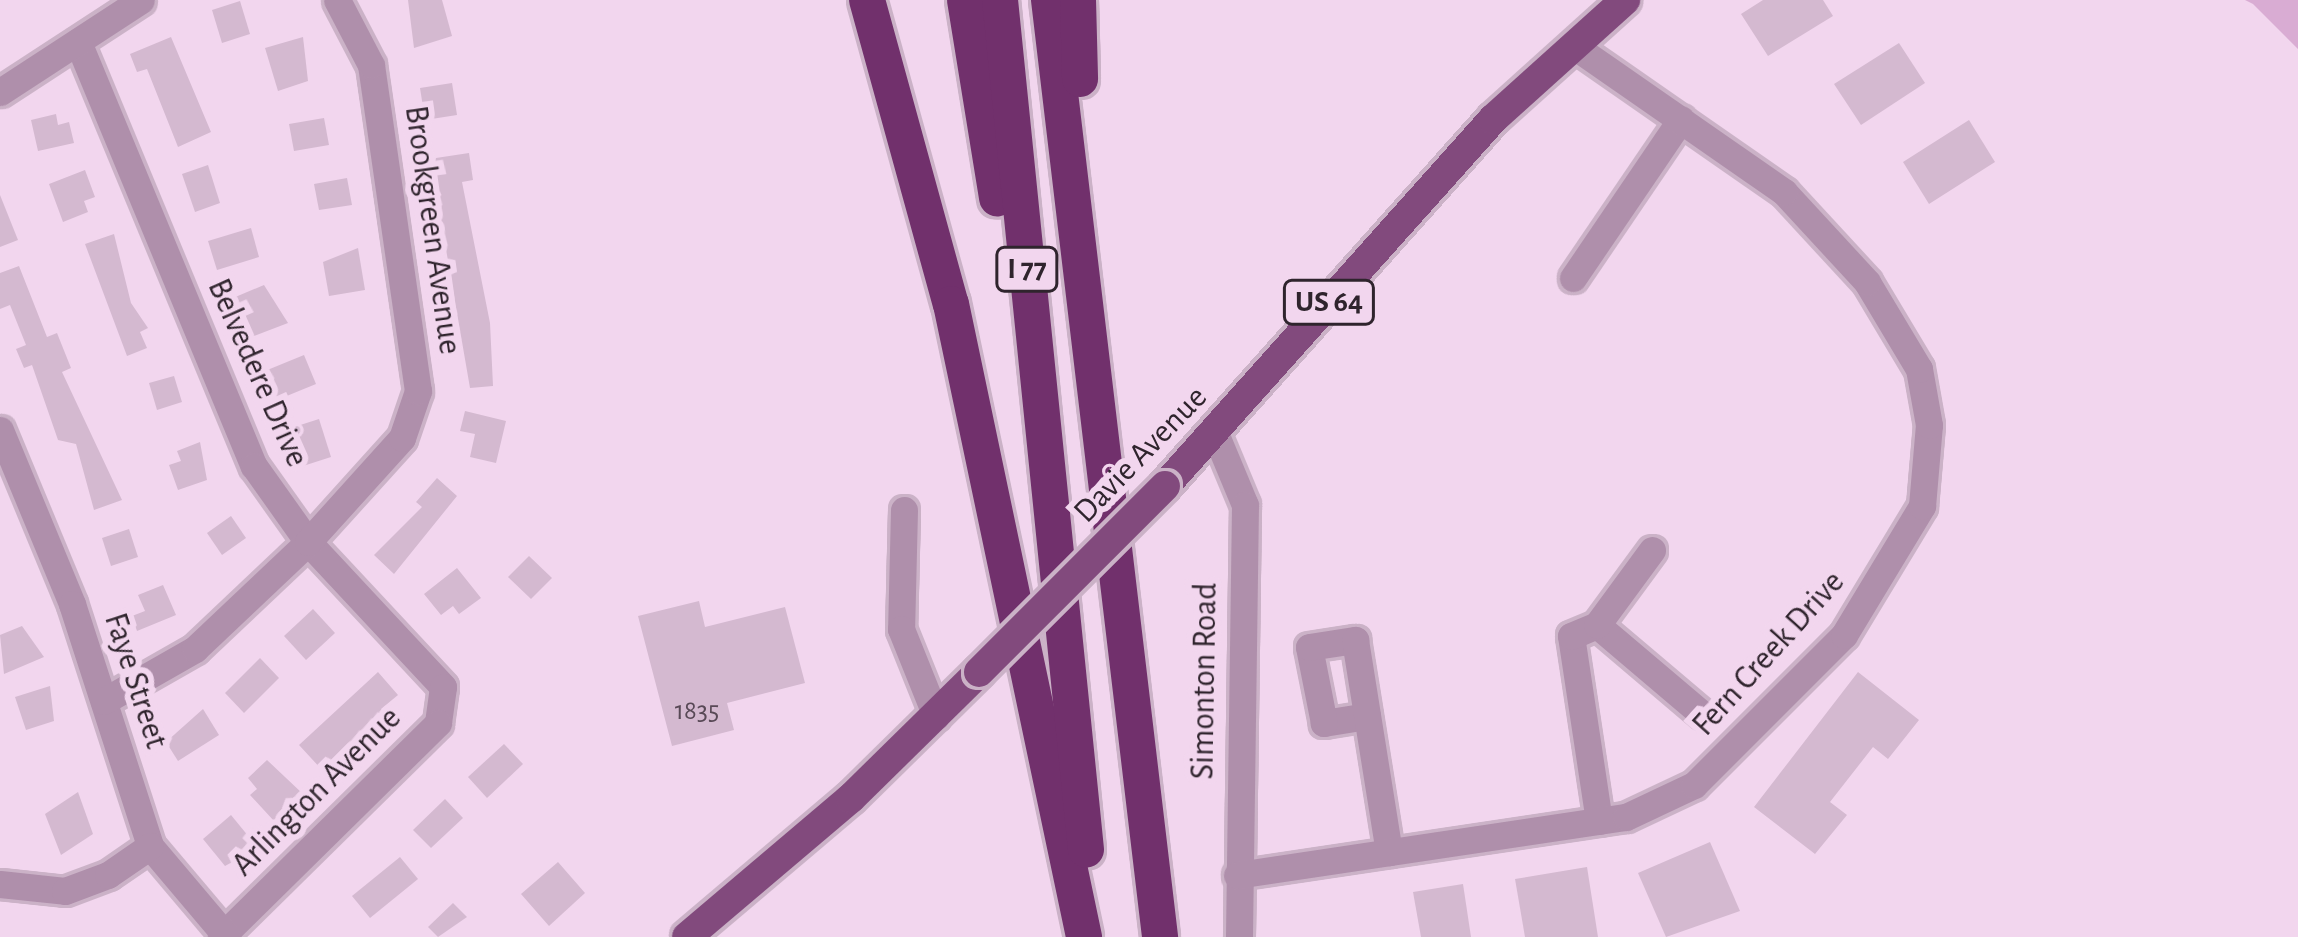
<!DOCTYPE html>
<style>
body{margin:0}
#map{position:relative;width:2298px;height:937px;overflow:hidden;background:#f2d6ee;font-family:"Alegreya Sans",sans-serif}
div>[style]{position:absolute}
.green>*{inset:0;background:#d9acd3}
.building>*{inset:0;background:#d4b9d0}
.roads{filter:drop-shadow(3px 0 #cbb2c7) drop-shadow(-3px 0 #cbb2c7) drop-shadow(0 3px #cbb2c7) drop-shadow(0 -3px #cbb2c7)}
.minor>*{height:27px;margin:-13.5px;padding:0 13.5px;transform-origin:13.5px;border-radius:13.5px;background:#af8fab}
.major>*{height:30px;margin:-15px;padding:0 15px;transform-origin:15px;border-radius:15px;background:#824a7d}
.highway>*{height:36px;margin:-18px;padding:0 18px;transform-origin:18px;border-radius:18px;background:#71306c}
.bridges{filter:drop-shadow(3px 0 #cbb2c7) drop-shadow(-3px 0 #cbb2c7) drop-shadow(0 3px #cbb2c7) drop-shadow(0 -3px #cbb2c7)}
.major-bridge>*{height:30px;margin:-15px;padding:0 15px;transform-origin:15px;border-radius:15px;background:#824a7d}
span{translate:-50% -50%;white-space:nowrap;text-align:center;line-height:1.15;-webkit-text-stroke:12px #f2d6ee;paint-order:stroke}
.number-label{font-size:27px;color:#584956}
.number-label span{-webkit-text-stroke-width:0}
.shield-label span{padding:3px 9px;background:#f2d6ee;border:3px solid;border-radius:9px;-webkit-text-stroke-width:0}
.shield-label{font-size:30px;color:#2f242d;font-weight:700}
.street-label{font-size:33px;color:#2f242d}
</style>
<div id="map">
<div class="green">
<div style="clip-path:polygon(2245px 0,2298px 0,2298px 49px,2253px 4px)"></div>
</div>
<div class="building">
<div style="clip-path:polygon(408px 0,442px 0,452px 36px,414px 48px)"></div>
<div style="clip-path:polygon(1763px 0,1823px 0,1833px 16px,1768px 56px,1741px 14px)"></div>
<div style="clip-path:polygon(240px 1px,250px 34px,222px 43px,212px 10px)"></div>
<div style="clip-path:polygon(171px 37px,211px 132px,178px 147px,147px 69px,137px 72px,130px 54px)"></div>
<div style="clip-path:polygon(303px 37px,308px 81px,278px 91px,265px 48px)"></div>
<div style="clip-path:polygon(1899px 43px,1925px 83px,1861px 125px,1834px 84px)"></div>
<div style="clip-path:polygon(452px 83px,457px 115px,425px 120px,420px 88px)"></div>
<div style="clip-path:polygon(56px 114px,58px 125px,69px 122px,74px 143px,38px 151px,31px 120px)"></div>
<div style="clip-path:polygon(324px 118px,329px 145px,294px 151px,289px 124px)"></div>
<div style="clip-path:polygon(1969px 120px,1995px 162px,1929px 204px,1903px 162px)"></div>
<div style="clip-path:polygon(469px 153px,473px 180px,462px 182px,490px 323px,493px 386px,470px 388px,433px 174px,436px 158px)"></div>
<div style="clip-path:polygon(208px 165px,220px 203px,195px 212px,182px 174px)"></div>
<div style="clip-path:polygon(85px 170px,95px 197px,84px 201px,88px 212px,63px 222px,49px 184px)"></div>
<div style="clip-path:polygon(347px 178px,352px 205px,319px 210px,314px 184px)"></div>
<div style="clip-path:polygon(0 195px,18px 240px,0 247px)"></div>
<div style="clip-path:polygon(251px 228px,259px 257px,217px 270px,208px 241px)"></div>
<div style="clip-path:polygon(114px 234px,131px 303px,148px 328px,140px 332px,147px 348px,127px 356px,85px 244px)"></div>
<div style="clip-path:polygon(358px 248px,365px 290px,329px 296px,323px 262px)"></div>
<div style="clip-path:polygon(19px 266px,47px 337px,57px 333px,71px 368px,62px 372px,122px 500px,94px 510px,76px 444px,58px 440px,32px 365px,24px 368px,16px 349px,26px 345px,10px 305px,0 309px,0 273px)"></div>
<div style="clip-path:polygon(264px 285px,288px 323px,249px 338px,233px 298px)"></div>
<div style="clip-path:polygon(304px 355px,316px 384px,272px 402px,260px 373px)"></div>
<div style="clip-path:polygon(174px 376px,182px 402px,157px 410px,149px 383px)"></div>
<div style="clip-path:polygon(465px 411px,506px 421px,496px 463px,470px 457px,475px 434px,460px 431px)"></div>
<div style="clip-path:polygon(319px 419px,331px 457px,303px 466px,294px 427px)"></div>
<div style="clip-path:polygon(200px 442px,207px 480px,178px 490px,169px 465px,181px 461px,177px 451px)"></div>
<div style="clip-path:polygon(437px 478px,457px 496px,394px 574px,374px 555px,422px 507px,416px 502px)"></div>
<div style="clip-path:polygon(231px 516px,246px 538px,222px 555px,207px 533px)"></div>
<div style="clip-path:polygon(129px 529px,138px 557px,111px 566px,102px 538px)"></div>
<div style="clip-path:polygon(529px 556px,552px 578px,531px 599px,508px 577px)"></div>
<div style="clip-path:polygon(457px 568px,481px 598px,459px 614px,453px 606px,441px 615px,424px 594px)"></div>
<div style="clip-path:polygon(163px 585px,176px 615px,137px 631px,132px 616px,145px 611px,138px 595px)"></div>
<div style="clip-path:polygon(699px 601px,705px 627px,785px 607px,805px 683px,727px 703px,734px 730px,672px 746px,638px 616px)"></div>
<div style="clip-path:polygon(313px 609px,335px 633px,306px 660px,284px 636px)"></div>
<div style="clip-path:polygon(22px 626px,44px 657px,4px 674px,0 635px)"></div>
<div style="clip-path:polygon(260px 658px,279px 678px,244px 713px,225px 693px)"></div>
<div style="clip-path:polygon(378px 672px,398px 695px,381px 709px,390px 719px,341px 765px,336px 759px,323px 771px,299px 745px)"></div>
<div style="clip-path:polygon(1858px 672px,1919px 720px,1888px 759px,1873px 747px,1830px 802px,1847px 815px,1815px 854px,1754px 807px)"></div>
<div style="clip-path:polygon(50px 686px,54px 721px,26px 730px,15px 697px)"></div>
<div style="clip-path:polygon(203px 709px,219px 735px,178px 761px,166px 742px)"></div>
<div style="clip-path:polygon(504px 744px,523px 764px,487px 798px,468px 777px)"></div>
<div style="clip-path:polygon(267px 760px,303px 794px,274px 821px,250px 795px,257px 789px,248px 778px)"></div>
<div style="clip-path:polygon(78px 792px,93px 834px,61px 855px,45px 814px)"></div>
<div style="clip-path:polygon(445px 799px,463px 818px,431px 848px,413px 830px)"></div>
<div style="clip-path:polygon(231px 815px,258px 848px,225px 866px,203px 839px)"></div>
<div style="clip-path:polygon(1710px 842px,1740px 911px,1666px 937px,1638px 873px)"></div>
<div style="clip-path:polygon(400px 857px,418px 879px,370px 918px,352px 896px)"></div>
<div style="clip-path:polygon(558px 862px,585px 893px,549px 926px,521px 894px)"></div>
<div style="clip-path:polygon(1587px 867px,1598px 937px,1525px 937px,1515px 879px)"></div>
<div style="clip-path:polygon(1463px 884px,1471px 937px,1421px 937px,1413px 892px)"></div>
<div style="clip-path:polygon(453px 903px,467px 917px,438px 937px,428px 927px)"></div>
</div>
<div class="roads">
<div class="minor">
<div style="left:78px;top:42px;width:459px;rotate:67.5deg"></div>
<div style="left:254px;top:466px;width:93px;rotate:54.6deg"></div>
<div style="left:308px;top:542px;width:198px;rotate:47deg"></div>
<div style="left:443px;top:687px;width:36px;rotate:98deg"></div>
<div style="left:438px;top:723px;width:305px;rotate:135.4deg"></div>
<div style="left:0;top:92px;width:168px;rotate:-33.1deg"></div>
<div style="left:1573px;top:278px;width:192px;rotate:-55.8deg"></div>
<div style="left:0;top:430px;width:188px;rotate:67.5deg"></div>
<div style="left:72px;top:604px;width:254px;rotate:72.1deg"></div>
<div style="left:150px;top:846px;width:119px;rotate:49.8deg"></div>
<div style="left:1215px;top:433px;width:78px;rotate:67.4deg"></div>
<div style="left:1245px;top:505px;width:432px;rotate:90.8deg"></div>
<div style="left:904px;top:510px;width:119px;rotate:91.4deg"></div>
<div style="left:901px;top:629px;width:94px;rotate:68.1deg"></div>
<div style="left:1597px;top:625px;width:139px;rotate:40.3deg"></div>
<div style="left:104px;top:701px;width:105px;rotate:-29.7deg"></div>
<div style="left:195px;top:649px;width:156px;rotate:-43.4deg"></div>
<div style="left:308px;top:542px;width:140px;rotate:-47.9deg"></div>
<div style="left:402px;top:438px;width:50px;rotate:-71.2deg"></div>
<div style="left:418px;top:391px;width:329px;rotate:-98.2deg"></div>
<div style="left:371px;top:65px;width:73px;rotate:-117.6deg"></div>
<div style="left:1367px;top:716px;width:44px;rotate:170.8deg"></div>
<div style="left:1324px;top:723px;width:77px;rotate:-101.2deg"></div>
<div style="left:1309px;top:647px;width:47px;rotate:-8.7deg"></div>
<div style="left:1355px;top:640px;width:215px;rotate:80.9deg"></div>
<div style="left:1599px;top:821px;width:187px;rotate:-98.6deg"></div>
<div style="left:1571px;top:636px;width:28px;rotate:-23deg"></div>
<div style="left:1597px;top:625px;width:93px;rotate:-53.7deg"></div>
<div style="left:1237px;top:875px;width:393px;rotate:-8.5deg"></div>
<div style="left:1626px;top:817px;width:75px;rotate:-25.2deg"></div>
<div style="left:1694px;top:785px;width:212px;rotate:-45deg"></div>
<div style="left:1844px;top:635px;width:151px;rotate:-58.8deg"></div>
<div style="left:1922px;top:506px;width:81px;rotate:-85.1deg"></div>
<div style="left:1929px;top:425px;width:57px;rotate:-100.1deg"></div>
<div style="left:1919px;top:369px;width:101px;rotate:-120.9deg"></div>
<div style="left:1867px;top:282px;width:122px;rotate:-132.7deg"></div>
<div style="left:1784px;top:192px;width:256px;rotate:-145.2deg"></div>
<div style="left:0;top:884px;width:65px;rotate:6.1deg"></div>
<div style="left:65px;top:891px;width:46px;rotate:-20.4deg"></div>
<div style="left:108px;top:875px;width:51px;rotate:-34.6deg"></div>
</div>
<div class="major">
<div style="left:1165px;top:486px;width:492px;rotate:-48.2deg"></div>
<div style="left:1493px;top:119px;width:178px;rotate:-42deg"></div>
<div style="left:687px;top:937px;width:215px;rotate:-40.3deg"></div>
<div style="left:851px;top:798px;width:180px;rotate:-44.5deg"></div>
</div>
<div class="highway">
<div style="left:867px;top:0;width:315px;rotate:74.6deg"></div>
<div style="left:951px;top:304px;width:647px;rotate:78.13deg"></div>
<div style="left:965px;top:0;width:201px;rotate:80.8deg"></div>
<div style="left:1000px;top:0;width:854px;rotate:84.22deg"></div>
<div style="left:1049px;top:0;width:944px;rotate:83.24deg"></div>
<div style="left:1078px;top:0;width:79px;rotate:88.5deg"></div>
</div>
</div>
<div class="bridges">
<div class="major-bridge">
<div style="left:979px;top:672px;width:263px;rotate:-45deg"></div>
</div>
</div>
<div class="number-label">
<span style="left:697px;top:711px">1835</span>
</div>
<div class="shield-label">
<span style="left:1027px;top:269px">I 77</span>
<span style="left:1329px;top:302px">US 64</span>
</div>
<div class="street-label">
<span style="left:432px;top:230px;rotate:82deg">Brookgreen Avenue</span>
<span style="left:257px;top:373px;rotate:66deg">Belvedere Drive</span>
<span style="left:1141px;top:455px;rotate:-46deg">Davie Avenue</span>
<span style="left:1769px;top:654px;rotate:-48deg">Fern Creek Drive</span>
<span style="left:135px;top:681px;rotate:72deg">Faye Street</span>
<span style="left:1205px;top:681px;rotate:-89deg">Simonton Road</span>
<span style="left:317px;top:792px;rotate:-45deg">Arlington Avenue</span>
</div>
</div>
